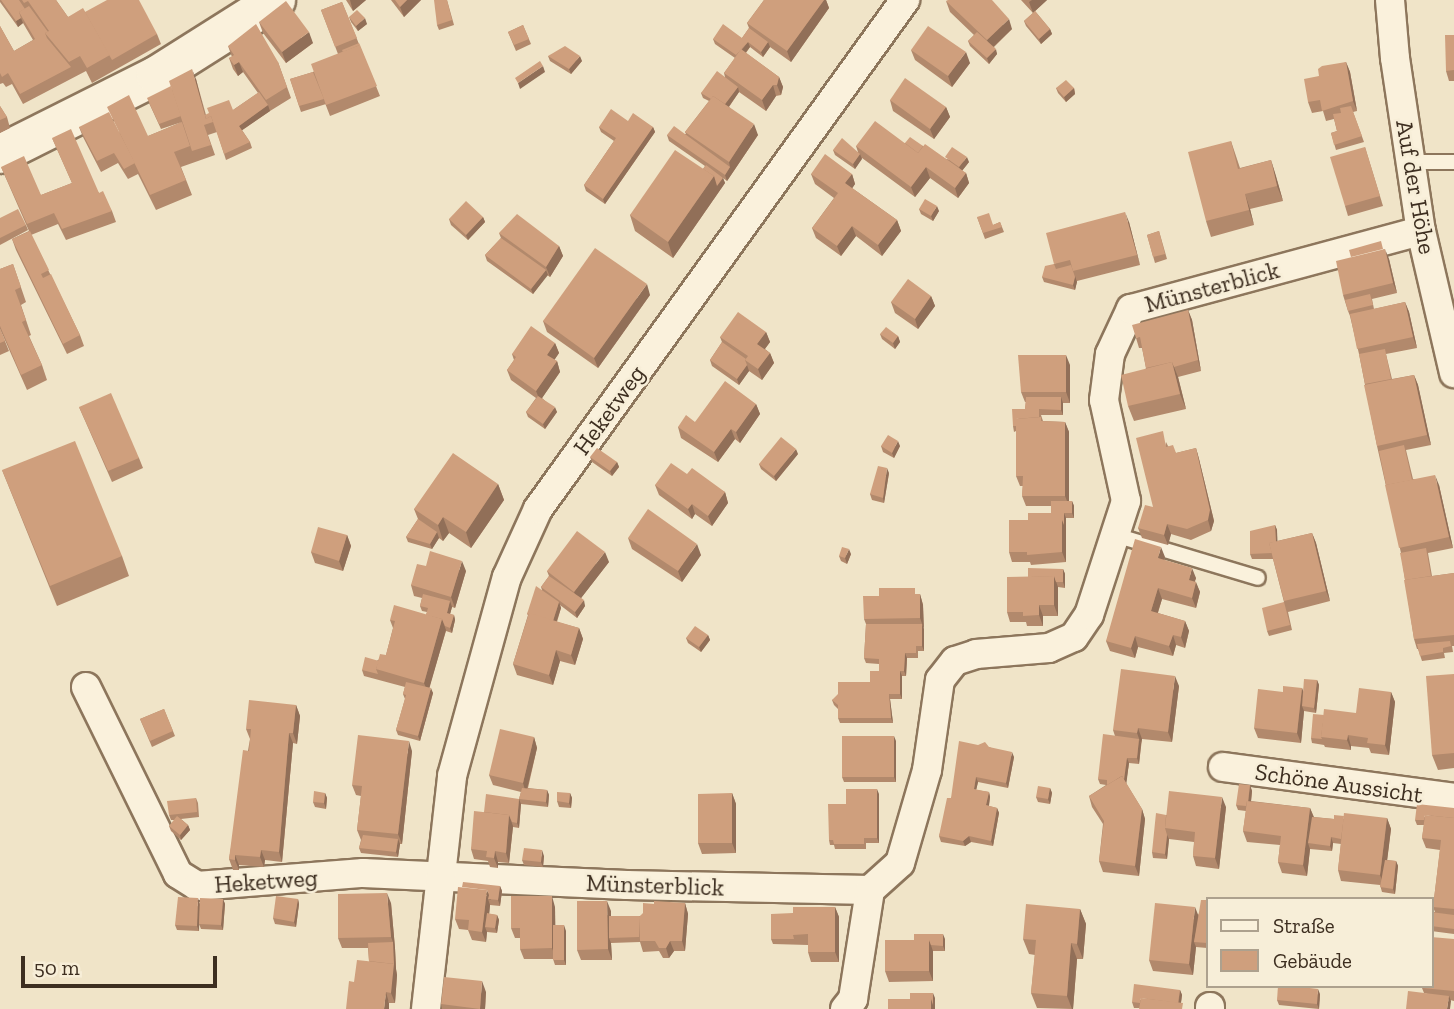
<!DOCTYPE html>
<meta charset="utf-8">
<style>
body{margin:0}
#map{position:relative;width:1454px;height:1009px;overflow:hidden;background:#f0e4c8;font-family:"Zilla Slab",serif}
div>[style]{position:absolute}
.roads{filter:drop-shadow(2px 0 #8d765c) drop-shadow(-2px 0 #8d765c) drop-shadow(0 2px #8d765c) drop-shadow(0 -2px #8d765c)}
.lane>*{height:14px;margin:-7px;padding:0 7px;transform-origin:7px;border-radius:7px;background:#faf1dc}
.street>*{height:28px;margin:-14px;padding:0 14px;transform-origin:14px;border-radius:14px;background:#faf1dc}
.secondary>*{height:38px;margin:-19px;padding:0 19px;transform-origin:19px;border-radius:19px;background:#faf1dc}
.wall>*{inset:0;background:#b2896c}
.shaded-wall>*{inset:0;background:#916f58}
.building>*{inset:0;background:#cf9f7d}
span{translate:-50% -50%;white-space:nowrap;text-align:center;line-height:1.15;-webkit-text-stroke:5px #f7eed8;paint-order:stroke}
.street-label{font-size:24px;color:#3d2e20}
.legend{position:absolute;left:1206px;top:897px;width:228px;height:91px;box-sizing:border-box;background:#f7eed8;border:2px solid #ada18e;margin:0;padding:9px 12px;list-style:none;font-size:21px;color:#3d2e20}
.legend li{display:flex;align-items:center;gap:14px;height:35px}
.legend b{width:35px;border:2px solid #ada18e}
.scale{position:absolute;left:21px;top:956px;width:196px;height:32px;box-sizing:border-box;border:4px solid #3d2e20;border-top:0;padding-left:9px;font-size:21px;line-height:24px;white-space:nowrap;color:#3d2e20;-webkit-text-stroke:5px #f7eed8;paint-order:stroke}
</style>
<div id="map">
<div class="roads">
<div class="lane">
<div style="left:1411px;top:162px;width:43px"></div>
<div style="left:1115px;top:535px;width:149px;rotate:16.7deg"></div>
</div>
<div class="street">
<div style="left:1390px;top:0;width:58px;rotate:85.1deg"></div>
<div style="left:1395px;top:58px;width:175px;rotate:81.5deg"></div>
<div style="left:1421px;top:231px;width:146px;rotate:76.9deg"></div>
<div style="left:86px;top:687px;width:208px;rotate:63.8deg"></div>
<div style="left:178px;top:874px;width:22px;rotate:32deg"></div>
<div style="left:197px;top:886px;width:167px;rotate:-4.5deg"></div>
<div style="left:363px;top:873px;width:264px;rotate:2.6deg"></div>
<div style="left:627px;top:885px;width:243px;rotate:1.2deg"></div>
<div style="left:1223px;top:767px;width:233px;rotate:7.6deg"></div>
<div style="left:1210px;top:1007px;width:2px;rotate:90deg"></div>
<div style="left:426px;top:1009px;width:234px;rotate:-83.6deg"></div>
<div style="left:452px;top:776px;width:206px;rotate:-74.6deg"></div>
<div style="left:507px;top:577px;width:75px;rotate:-65.5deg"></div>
<div style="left:538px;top:509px;width:628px;rotate:-54.21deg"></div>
<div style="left:845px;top:1009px;width:13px;rotate:-51deg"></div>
<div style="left:853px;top:999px;width:110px;rotate:-81.1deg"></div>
<div style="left:870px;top:890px;width:40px;rotate:-42deg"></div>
<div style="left:900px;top:863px;width:97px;rotate:-73.8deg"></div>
<div style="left:927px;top:770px;width:91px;rotate:-81.8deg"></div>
<div style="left:940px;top:680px;width:24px;rotate:-52deg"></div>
<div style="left:955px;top:661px;width:22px;rotate:-18deg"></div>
<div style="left:976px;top:654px;width:73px;rotate:-4.7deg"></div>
<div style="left:1049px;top:648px;width:27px;rotate:-24deg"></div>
<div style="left:1074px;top:637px;width:27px;rotate:-56deg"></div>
<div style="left:1089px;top:615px;width:120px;rotate:-72deg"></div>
<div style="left:1126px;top:501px;width:103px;rotate:-102.3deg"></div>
<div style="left:1104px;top:400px;width:46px;rotate:-82.6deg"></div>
<div style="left:1110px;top:354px;width:50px;rotate:-65deg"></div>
<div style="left:1131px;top:309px;width:300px;rotate:-15.1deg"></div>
</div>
<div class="secondary">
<div style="left:0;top:154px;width:174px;rotate:-26.6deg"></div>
<div style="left:156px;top:76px;width:142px;rotate:-32.3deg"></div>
</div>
</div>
<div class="wall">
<div style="clip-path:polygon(0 0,56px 0,68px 17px,85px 12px,157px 34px,161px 44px,92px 83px,86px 71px,23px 104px,12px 84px,6px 87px,3px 83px,0 84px,0 26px,14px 51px,33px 40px,23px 23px,18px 27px,0 2px)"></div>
<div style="clip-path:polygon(346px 0,366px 0,353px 11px)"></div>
<div style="clip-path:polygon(391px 0,421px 0,404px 17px)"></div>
<div style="clip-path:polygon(447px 0,454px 25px,439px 30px,437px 25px)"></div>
<div style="clip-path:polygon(764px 0,826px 0,829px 8px,791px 62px,770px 47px,763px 57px,750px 47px,746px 53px,779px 77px,783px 87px,781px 95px,776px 96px,766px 111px,739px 92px,729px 107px,758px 135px,727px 181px,723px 178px,725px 183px,673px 258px,635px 231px,630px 215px,703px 169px,705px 166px,669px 141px,667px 135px,686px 134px,685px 132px,709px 101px,703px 98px,701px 93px,725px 77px,724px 73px,735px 58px,715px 44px,713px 39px,742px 38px,749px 28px,747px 23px)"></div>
<div style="clip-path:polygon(1021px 0,1047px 0,1035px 11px,1050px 29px,1052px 34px,1041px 44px,1026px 26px,1024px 21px,1033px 13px)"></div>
<div style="clip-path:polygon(946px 1px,1012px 29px,994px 47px,997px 54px,989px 64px,970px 46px,968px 41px,974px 35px,950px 12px)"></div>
<div style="clip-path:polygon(342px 2px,380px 96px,330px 116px,325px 103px,326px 104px,301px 112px,290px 79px,313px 72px,338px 54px,321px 10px)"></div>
<div style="clip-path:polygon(349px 17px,367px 24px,358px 31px,351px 22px)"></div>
<div style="clip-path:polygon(259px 22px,313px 43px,286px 63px,263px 33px)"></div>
<div style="clip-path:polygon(523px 25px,531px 44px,516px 51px,508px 32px)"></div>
<div style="clip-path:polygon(1454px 35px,1454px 81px,1449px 81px,1446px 71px)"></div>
<div style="clip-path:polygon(228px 46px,278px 62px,291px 98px,270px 111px,242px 130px,250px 142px,252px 148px,226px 160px,217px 132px,208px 135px,215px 155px,181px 167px,192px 195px,156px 210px,138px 174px,128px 179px,118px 163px,101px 172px,83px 137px,79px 127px,148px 136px,182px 122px,161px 129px,149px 103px,196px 79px,206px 115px,233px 110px,258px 93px,243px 72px,238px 76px,233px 69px,229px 58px,232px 57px)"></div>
<div style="clip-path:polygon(911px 50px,970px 63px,952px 87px,915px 60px)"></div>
<div style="clip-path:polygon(548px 56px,582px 61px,571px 74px,550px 61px)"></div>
<div style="clip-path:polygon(1346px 62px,1350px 72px,1357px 111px,1353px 112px,1364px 142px,1336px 150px,1331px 133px,1337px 131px,1334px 119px,1326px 121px,1323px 111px,1312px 113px,1308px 102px,1319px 76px)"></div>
<div style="clip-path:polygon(1056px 88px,1074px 88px,1075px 94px,1066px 102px,1058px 93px)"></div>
<div style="clip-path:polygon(890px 100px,946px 107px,950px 117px,934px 139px,893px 111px)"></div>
<div style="clip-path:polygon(0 106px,7px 117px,10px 128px,0 133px)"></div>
<div style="clip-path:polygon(628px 121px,653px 127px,655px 132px,605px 204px,586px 191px,584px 185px,614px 141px,601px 132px,599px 127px)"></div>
<div style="clip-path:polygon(52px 138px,99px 193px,112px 211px,116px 222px,66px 240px,58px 224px,31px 235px,80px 335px,84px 346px,67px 354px,16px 250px,12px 239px,29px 231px,1px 167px,41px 195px,72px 183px)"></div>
<div style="clip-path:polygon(1231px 141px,1240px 168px,1271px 160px,1283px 201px,1250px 209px,1254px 225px,1211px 237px,1206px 221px)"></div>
<div style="clip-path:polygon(905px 143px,923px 146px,946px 159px,969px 162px,962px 171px,966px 173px,969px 183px,958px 198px,930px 178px,915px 197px,862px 158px,855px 169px,835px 155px,833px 150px,858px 152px,856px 146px)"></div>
<div style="clip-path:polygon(1365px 147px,1383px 206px,1348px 216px,1345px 206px)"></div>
<div style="clip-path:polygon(811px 174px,852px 174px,855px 184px,852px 188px,897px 220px,901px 231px,882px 256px,856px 236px,841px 256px,816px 238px,812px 228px,834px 198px,815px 184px)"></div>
<div style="clip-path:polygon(919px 209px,939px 211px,933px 221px,921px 214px)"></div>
<div style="clip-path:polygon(483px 217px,485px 222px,468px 240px,451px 225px,449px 219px)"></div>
<div style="clip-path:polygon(977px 217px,993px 225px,1000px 222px,1004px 232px,985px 239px)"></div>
<div style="clip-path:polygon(0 218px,26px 225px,28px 230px,0 245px)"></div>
<div style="clip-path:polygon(1129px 222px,1140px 265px,1077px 281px,1075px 290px,1044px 282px,1042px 277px,1054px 264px)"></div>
<div style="clip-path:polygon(1159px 231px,1167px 259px,1155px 263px,1147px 235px)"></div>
<div style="clip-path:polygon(499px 233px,559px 246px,563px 256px,550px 277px,547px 275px,533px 294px,487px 261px,485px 255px,501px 238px)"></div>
<div style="clip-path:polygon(1384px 249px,1389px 259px,1397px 293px,1372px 299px,1374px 309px,1405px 302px,1409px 312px,1417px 348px,1386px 354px,1392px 379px,1414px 375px,1418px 385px,1431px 445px,1406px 450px,1413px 479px,1439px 485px,1453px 548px,1428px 553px,1432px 576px,1454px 573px,1454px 646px,1452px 646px,1453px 652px,1444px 653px,1445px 658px,1422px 661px,1418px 649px,1417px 649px,1414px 639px,1401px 553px,1377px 446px,1359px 354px,1350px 316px,1348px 311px,1343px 295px)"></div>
<div style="clip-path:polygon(13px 264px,26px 302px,21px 305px,31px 335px,29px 336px,42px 365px,47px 380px,27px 390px,0 329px,0 269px)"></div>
<div style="clip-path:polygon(650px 295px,598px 368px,547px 332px,543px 321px)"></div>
<div style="clip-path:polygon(931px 296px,935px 306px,918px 329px,895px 313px,891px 302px)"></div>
<div style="clip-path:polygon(1188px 310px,1192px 320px,1201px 371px,1178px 377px,1186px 409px,1134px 421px,1128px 406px,1146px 368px,1142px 348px,1139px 348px,1136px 338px)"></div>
<div style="clip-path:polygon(0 329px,9px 351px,0 355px)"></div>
<div style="clip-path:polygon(766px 332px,770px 342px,765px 349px,770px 353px,774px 363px,762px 380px,749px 371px,739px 385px,712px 366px,710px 360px,722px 342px,720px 337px)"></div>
<div style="clip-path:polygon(880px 334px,898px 336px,900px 342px,895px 349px,882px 339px)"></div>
<div style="clip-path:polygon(555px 343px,559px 353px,554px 360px,557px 361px,560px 372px,542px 398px,557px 412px,545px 429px,528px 417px,526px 412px,536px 398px,511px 380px,507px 370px,514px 360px,512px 354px)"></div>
<div style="clip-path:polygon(1070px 365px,1070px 403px,1063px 403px,1063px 415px,1041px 415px,1043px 421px,1065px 422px,1069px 432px,1069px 501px,1072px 501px,1074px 506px,1074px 518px,1066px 518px,1066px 562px,1031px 565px,1030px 562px,1012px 562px,1009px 552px,1028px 520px,1051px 513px,1051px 506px,1026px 506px,1022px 496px,1023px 486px,1020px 486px,1016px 476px,1016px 431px,1014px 432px,1013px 426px,1025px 409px,1026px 402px,1025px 402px,1021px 392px)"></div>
<div style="clip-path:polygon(756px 404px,760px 414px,740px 443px,735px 439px,718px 462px,681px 438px,678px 427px)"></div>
<div style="clip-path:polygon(79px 407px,139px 458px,143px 468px,112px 482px)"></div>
<div style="clip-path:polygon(1166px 442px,1168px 446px,1176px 453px,1196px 448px,1199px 459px,1214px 521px,1211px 531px,1191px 540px,1171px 534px,1168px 545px,1142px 538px,1138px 528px,1153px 507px)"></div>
<div style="clip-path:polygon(881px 446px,900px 446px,894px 458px,883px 452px)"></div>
<div style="clip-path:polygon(798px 454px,776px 481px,761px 469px,759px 464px)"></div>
<div style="clip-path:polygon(590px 457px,617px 462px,619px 467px,612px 476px,592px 462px)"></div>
<div style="clip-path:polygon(2px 470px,122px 556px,129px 576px,57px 606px)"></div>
<div style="clip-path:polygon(889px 473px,884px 503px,872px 500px,870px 494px)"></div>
<div style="clip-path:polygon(687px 474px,725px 492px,728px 503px,712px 526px,695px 514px,692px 519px,659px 495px,655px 485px)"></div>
<div style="clip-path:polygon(498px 484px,504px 500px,471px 548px,449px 533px,443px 541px,439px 538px,432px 549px,408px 542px,406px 537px,418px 519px,414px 509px)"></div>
<div style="clip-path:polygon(1275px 525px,1277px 530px,1277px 541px,1312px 533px,1316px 543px,1330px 601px,1288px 612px,1292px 630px,1269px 636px,1267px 631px,1284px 602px,1273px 559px,1252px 559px,1250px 554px)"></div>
<div style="clip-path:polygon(347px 535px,351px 546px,343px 571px,315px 563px,311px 552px)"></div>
<div style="clip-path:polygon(628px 538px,701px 555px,682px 582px,632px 549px)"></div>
<div style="clip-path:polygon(851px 554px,847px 564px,841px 561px,839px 556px)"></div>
<div style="clip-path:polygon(1165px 557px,1164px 560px,1196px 578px,1195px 581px,1200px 592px,1196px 608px,1162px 599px,1158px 613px,1185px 621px,1189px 631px,1185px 648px,1176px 645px,1173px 656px,1138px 647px,1135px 658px,1110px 651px,1106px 641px)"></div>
<div style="clip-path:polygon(609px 562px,581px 598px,585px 606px,577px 618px,560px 605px,561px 608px,557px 622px,579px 628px,583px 639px,575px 665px,560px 661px,553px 685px,517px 675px,513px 664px,528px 615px,527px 614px,542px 590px,541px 587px,549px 576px,547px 571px)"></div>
<div style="clip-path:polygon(426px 566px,466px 571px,455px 608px,452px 607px,450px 614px,454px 615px,455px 620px,452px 633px,446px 631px,429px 688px,433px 693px,420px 741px,398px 735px,396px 730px,405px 699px,403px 694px,405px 687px,364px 676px,362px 670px,386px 655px,393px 628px,390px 620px,426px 615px,427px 612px,422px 611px,420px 606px,422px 598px,414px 596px,411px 585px)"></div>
<div style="clip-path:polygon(1063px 569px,1065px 574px,1065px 588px,1058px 587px,1058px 616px,1043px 616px,1043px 626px,1027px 626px,1026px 622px,1010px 622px,1007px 612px,1028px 577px)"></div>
<div style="clip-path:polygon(917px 594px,920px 594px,923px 605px,924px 651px,918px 651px,918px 658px,907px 658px,906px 676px,902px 676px,902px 699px,890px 699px,893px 723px,840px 723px,838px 718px,838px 709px,834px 705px,832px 700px,870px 682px,879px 671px,879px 664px,866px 663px,864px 658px,866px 624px,864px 619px)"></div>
<div style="clip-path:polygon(708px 635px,710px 640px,701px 652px,688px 643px,686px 638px)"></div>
<div style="clip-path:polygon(1454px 674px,1454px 768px,1438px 770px,1432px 755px)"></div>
<div style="clip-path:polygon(1317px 680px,1319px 685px,1316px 713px,1304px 711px,1301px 743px,1258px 738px,1254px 728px,1283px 692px,1302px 688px,1303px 692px)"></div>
<div style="clip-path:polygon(1179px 686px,1172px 742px,1142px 739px,1139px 764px,1129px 763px,1126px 783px,1142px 809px,1145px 819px,1139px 876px,1103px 872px,1099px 861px,1103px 824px,1092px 807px,1089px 796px,1106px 785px,1100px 784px,1098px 779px,1115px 736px,1113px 730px)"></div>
<div style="clip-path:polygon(1391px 692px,1395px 702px,1389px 755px,1371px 753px,1369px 748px,1351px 746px,1351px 750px,1325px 747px,1324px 745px,1312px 743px,1311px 738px,1324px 715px,1356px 713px)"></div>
<div style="clip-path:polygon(296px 705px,300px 716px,297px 744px,293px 743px,282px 862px,265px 860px,264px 867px,239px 865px,239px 870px,233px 870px,229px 859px,250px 739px,246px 729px)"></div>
<div style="clip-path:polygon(164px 709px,175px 736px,152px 747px,140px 719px)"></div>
<div style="clip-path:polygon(534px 737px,537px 748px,528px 788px,547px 790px,549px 795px,548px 807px,521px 804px,519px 828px,513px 827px,509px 863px,498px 862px,498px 868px,490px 867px,488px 861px,474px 859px,471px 849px,484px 812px,519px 799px,521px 792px,493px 785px,489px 775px)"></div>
<div style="clip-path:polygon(896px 741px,896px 782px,844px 782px,842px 777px)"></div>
<div style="clip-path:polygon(989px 747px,1014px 757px,1008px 788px,978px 782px,976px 790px,989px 792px,990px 797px,989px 806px,997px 808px,999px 813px,993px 846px,971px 842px,965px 846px,941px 842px,939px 836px,951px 798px)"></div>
<div style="clip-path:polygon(412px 751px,402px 844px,400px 844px,398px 857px,361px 853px,359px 848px,361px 840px,357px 830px,361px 796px,356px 795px,352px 785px)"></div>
<div style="clip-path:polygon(1250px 785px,1252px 791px,1251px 801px,1310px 808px,1314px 817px,1334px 819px,1387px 818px,1391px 829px,1387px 860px,1396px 861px,1398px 866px,1395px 894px,1382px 892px,1380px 885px,1341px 881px,1338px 870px,1341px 844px,1333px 843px,1332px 851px,1310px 849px,1307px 876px,1282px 873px,1278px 862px,1280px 845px,1247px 842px,1243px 831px,1246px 811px,1238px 810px,1236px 805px)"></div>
<div style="clip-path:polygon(1050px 788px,1052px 793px,1050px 804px,1038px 802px,1036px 797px)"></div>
<div style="clip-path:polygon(325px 793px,327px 798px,326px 809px,315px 807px,313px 802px)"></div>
<div style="clip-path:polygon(570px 793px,572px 798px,571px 808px,559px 807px,557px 801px)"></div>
<div style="clip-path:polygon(732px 793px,736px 804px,736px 853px,702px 854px,698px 843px)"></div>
<div style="clip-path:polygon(879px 794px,879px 843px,866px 843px,866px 849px,835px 849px,834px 845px,830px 845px,829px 840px,846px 804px)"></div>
<div style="clip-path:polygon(196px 798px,198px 803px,199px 817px,181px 819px,188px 825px,190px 830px,181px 840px,171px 831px,169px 826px,175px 820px,171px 820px,169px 815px)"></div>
<div style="clip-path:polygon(1226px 807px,1219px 869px,1196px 866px,1193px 856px,1194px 842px,1169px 839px,1167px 859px,1153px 858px,1152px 852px,1166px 815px)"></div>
<div style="clip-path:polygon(1454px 808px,1454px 934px,1431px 931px,1431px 912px,1435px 912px,1433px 907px,1440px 850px,1426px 848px,1422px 838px,1424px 825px,1417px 825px,1415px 820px)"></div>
<div style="clip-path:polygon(544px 856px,543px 867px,524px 865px,522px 860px)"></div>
<div style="clip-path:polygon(500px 886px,502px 891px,500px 906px,490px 905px,489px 914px,497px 915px,499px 920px,497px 933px,487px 932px,486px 942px,472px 940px,468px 930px,459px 929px,455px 919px)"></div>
<div style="clip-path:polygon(223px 899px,225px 904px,223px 930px,201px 929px,199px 924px,199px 931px,177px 930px,175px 925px,200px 904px)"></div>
<div style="clip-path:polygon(298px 899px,299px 904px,296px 927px,275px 924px,273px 918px)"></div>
<div style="clip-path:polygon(1207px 900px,1207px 948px,1196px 947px,1193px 975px,1153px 971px,1149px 960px,1198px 915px)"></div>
<div style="clip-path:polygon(391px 903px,395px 948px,396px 969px,397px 975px,395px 1003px,389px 1003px,369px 961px,368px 948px,342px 948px,338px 938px)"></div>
<div style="clip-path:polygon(685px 903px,688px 914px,685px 951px,674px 951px,669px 958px,663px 958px,659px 951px,643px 952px,640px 942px,611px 943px,612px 960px,581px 960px,577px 950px,611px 911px,611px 916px,640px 916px)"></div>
<div style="clip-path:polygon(555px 907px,555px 925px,566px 931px,566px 965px,555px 965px,553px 959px,524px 959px,520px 949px,520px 938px,515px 938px,511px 928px)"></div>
<div style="clip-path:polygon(835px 907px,839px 917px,839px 962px,811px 962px,808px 952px,808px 945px,773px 944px,771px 939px,793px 913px)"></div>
<div style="clip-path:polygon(1080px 909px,1086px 924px,1083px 959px,1077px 959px,1073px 1009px,1037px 1008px,1031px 993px,1035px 955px,1029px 954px,1023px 939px)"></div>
<div style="clip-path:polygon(945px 939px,945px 951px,933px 951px,933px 981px,889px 982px,885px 971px,914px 940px)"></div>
<div style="clip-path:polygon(1454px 939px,1454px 1001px,1424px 993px,1422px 988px)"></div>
<div style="clip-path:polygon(1180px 990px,1182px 995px,1181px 1003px,1139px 1008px,1134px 1008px,1132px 1002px)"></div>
<div style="clip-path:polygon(486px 992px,485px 1009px,442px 1009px,441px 1004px)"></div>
<div style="clip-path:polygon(1320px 994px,1319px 1009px,1279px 1005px,1277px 1000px)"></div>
</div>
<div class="shaded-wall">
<div style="clip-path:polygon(350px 0,366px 0,353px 11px)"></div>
<div style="clip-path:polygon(407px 0,421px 0,404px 17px,400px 7px)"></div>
<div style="clip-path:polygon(824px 0,826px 0,829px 8px,791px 62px,787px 51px)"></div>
<div style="clip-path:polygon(1032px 0,1047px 0,1033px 13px,1029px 2px)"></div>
<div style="clip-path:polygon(21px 18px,23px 23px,18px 27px,16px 21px)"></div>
<div style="clip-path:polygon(365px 18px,367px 24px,358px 31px,356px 26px)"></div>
<div style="clip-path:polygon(1009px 19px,1012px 29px,990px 50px,987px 40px)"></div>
<div style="clip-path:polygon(1050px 29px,1052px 34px,1041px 44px,1039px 39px)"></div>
<div style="clip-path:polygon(309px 32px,313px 43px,286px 63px,282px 52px)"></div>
<div style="clip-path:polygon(748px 42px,750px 47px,739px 61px,737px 56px)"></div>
<div style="clip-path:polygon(768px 42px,770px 47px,763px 57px,761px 52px)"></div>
<div style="clip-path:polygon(996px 49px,997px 54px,989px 64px,987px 58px)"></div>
<div style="clip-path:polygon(966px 52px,970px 63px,952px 87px,948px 76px)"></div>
<div style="clip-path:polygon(580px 56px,582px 61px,571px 74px,569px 69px)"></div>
<div style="clip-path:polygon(239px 62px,243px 72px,238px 76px,234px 65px)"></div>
<div style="clip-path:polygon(1346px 62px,1350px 72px,1357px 111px,1353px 101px)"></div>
<div style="clip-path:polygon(543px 66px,545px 72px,520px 89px,518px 83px)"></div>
<div style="clip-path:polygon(192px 69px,196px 79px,207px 124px)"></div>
<div style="clip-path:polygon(779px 77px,783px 87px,781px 95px,777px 85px)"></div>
<div style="clip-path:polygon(773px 85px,776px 96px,766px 111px,762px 100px)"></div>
<div style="clip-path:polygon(738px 87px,739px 92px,725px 112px,723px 107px)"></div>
<div style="clip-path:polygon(1074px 88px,1075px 94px,1066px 102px,1064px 97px)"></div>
<div style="clip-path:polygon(268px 105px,270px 111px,241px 131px,239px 126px)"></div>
<div style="clip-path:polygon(946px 107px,950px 117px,934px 139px,930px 129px)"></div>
<div style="clip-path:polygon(754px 124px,758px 135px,727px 181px,725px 175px,730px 167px,729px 162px)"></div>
<div style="clip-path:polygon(653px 127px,655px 132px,605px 204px,603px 199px)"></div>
<div style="clip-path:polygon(860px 154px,862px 159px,855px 169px,853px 164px)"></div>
<div style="clip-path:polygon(967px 157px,969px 162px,961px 172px,959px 167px)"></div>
<div style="clip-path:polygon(1271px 160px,1276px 176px,1283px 201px,1277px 186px)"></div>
<div style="clip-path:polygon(926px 167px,930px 178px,915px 197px,911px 187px)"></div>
<div style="clip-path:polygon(966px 173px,969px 183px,958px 198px,955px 188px)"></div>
<div style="clip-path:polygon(852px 174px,855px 184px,849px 193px,845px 183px)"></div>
<div style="clip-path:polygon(714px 176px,723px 178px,725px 183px,673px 258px,668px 242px)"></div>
<div style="clip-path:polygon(1245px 194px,1250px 209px,1254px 225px,1249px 210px)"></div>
<div style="clip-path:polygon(937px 206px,939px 211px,933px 221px,931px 216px)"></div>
<div style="clip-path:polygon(1125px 212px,1129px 222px,1140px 265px,1137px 255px)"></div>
<div style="clip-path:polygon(483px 217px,485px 222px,468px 240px,466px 235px)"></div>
<div style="clip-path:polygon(897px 220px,901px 231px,882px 256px,878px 245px)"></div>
<div style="clip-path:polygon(852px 226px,856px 236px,841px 256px,837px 246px)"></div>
<div style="clip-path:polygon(559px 246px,563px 256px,550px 277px,546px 267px)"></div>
<div style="clip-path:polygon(1385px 249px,1389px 259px,1397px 293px,1393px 283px)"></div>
<div style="clip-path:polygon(546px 270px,548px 275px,533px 294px,531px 289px)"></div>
<div style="clip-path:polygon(1075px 276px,1077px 282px,1075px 290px,1073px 285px)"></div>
<div style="clip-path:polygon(647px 284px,650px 295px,598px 368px,594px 358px)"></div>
<div style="clip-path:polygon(931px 296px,935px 306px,918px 329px,915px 319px)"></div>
<div style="clip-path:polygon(1405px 302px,1409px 312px,1417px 348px,1413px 337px)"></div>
<div style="clip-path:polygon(1188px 310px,1192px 320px,1201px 371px,1198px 360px)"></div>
<div style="clip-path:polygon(766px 332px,770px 342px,761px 354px,757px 344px)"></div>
<div style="clip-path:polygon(898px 336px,900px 342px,895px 349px,893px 343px)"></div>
<div style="clip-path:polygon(555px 343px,559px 353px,551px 365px,547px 355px)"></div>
<div style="clip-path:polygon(770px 353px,774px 363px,762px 380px,758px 369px)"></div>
<div style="clip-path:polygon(1066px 355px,1070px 365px,1070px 403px,1066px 392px)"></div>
<div style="clip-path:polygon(557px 361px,560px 372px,540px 401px,536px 391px)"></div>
<div style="clip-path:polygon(1172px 362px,1178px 377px,1186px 409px,1180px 394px)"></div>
<div style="clip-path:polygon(747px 365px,749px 371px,739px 385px,737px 379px)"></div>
<div style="clip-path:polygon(1414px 375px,1418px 385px,1431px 445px,1427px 435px)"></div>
<div style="clip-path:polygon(1061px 397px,1063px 403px,1063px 415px,1061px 410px)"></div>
<div style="clip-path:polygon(756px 404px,760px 414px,740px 443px,736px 432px)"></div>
<div style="clip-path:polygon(555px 407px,557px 412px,545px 429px,543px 424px)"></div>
<div style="clip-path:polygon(1065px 422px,1069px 432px,1069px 506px,1065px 496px)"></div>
<div style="clip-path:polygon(731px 429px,735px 439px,718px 462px,714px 452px)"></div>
<div style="clip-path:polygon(898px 441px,900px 446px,894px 458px,892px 453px)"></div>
<div style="clip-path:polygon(1196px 448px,1199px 459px,1214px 521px,1211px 531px,1208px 520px)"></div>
<div style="clip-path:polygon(796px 449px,798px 454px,776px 481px,774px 476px)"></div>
<div style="clip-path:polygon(617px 462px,619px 467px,612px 476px,610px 471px)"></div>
<div style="clip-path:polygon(887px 468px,889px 473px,884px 503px,883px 498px)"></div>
<div style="clip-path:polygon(1435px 475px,1439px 485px,1453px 548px,1449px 537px)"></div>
<div style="clip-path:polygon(498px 484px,504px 500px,471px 548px,466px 532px)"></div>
<div style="clip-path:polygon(725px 492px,728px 503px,712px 526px,708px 516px)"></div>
<div style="clip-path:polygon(1072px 501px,1074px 506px,1074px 518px,1072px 513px)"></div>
<div style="clip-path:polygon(692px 504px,695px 514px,692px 519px,688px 509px)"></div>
<div style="clip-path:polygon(1064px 513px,1066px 518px,1066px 562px,1062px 552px,1062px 520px)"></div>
<div style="clip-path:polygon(443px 517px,449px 533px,443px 541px,438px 525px)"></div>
<div style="clip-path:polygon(1167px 524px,1171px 534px,1168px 545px,1164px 535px)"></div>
<div style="clip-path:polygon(1275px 525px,1277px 530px,1278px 553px,1276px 547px)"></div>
<div style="clip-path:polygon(437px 532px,439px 538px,432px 549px,430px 544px)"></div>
<div style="clip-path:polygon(1312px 533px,1316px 543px,1330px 601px,1326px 591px)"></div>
<div style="clip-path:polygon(347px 535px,351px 546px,343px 571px,339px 561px)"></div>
<div style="clip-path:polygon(697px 544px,701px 555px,682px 582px,678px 571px)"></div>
<div style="clip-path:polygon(1161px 547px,1165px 557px,1161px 568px,1158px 558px)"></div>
<div style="clip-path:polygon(849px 549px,851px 554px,847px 564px,845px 558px)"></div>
<div style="clip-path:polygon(605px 552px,609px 562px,578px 602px,574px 592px)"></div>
<div style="clip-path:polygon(462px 561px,466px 571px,455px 608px,451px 597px)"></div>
<div style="clip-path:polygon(1192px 568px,1196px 578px,1192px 590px,1189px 580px)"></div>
<div style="clip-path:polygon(1063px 569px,1065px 574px,1065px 588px,1063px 582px)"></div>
<div style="clip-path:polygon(1054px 576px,1058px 587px,1058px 616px,1054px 605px)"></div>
<div style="clip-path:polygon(1196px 582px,1200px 592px,1196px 608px,1192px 598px)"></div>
<div style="clip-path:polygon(1158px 588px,1162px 599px,1155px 621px,1151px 611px)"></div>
<div style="clip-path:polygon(920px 594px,923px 605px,924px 629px,920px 618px)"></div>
<div style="clip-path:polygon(584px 600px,585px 606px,577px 618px,575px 612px)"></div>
<div style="clip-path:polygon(450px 601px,452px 607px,449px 618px,447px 613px)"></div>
<div style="clip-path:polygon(559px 602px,561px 608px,555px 626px,553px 621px)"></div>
<div style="clip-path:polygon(1039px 605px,1043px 616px,1043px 626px,1039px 615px)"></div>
<div style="clip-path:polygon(454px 615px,455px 620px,452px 633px,450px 628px)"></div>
<div style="clip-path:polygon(442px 619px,446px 630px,428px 693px,424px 683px)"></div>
<div style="clip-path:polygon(1185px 621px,1189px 631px,1185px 648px,1181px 637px)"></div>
<div style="clip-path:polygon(922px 624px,924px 629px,924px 651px,922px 646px)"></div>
<div style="clip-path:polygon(579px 628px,583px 639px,575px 665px,571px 655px)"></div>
<div style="clip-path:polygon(708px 635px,710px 640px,701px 652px,699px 647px)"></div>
<div style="clip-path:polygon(1173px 635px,1176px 645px,1173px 656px,1169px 646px)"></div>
<div style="clip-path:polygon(1135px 636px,1138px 647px,1135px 658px,1131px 648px)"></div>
<div style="clip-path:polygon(556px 650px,560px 661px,553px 685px,549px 675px)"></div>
<div style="clip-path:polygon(905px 653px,907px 658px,906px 676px,904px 671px)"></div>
<div style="clip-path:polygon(900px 671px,902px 676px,902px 699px,900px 694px)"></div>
<div style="clip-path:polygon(1175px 676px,1179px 686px,1172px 742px,1168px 732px)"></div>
<div style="clip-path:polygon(1317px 680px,1319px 685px,1316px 713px,1314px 708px)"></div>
<div style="clip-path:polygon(431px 688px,433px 693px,420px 741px,418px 736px)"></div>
<div style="clip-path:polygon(1302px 688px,1306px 699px,1302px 706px,1304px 711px,1301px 743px,1297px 733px)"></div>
<div style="clip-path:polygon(1391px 692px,1395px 702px,1389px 755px,1385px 745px)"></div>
<div style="clip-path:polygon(889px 694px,890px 699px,893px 723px,891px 718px)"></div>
<div style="clip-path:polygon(296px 705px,300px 716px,297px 744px,293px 733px)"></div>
<div style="clip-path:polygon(1138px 728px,1142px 739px,1141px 744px,1137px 733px)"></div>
<div style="clip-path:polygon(289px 733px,293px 743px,282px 862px,279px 852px)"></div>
<div style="clip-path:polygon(1348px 735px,1351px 746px,1351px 750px,1347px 740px)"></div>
<div style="clip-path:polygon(894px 736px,896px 741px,896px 782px,894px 777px)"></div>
<div style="clip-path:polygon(534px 737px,537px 748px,526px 793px,523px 783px)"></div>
<div style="clip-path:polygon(1139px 739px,1141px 744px,1139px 764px,1137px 758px)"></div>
<div style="clip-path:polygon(409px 741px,412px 751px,402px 844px,398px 834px)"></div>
<div style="clip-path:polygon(1012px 752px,1014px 757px,1008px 788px,1006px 783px)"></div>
<div style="clip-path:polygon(1127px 758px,1129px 763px,1126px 786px,1108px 797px)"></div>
<div style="clip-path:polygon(976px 777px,978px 782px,975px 795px,974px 789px)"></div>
<div style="clip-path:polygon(1250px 785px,1252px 791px,1250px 812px,1248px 806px)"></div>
<div style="clip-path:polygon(1050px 788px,1052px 793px,1050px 804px,1048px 799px)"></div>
<div style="clip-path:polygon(877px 789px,879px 794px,879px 843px,877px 838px)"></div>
<div style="clip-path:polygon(547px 790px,549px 795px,548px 807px,546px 802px)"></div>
<div style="clip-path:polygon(989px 792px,990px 797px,988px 811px,986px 805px)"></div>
<div style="clip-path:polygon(325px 793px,327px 798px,326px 809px,324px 803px)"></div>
<div style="clip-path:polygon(570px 793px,572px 798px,571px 808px,569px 803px)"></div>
<div style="clip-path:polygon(732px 793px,736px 804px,736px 853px,732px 843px)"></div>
<div style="clip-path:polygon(1222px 797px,1226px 807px,1219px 869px,1215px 858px)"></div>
<div style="clip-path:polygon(519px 799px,521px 804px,519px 828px,517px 823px)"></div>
<div style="clip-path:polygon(997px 808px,999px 813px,993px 846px,991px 841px)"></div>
<div style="clip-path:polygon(1310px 808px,1314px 818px,1308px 843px,1310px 849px,1307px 876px,1303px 865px)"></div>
<div style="clip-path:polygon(1142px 809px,1145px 819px,1139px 876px,1135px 866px)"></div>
<div style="clip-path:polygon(509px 815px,513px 826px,509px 863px,506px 853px)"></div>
<div style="clip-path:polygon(1387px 818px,1391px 829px,1384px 886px,1380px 875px)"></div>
<div style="clip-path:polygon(188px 825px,190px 830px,181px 840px,180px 835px)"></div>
<div style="clip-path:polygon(1167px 835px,1169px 839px,1167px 859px,1165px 854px)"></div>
<div style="clip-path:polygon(969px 836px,971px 842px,965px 846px,963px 841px)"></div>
<div style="clip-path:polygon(1331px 837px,1333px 843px,1332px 851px,1330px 846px)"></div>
<div style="clip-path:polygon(398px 839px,400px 844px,398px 857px,396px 852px)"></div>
<div style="clip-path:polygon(261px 850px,265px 860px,264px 867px,260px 857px)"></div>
<div style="clip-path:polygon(542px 850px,544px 856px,543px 867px,541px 862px)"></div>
<div style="clip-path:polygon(495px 851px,498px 862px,498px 868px,494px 858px)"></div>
<div style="clip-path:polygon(235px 855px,239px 865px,239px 870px,235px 860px)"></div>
<div style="clip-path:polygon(1396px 861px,1398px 866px,1395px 894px,1393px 889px)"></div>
<div style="clip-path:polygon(500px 886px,502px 891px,500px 906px,498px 900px)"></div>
<div style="clip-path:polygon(487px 890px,491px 900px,488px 899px,490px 905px,488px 927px,485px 927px,487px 932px,486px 942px,482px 932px)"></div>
<div style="clip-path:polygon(387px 893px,391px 903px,395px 948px,396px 969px,397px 975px,395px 1003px,391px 993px,393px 942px,391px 937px)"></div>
<div style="clip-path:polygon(552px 896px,555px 907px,556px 959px,552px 948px)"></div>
<div style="clip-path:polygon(198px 898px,200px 904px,199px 931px,197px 926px)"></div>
<div style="clip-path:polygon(223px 899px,225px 904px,223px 930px,221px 925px)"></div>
<div style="clip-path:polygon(298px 899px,299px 904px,296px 927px,294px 922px)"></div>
<div style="clip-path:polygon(607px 901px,611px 911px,611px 937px,609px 938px,611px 943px,612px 960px,608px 949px)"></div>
<div style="clip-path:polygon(685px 903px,688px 914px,685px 951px,682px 941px)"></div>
<div style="clip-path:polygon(835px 907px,839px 917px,839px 962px,835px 952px)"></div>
<div style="clip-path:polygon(1195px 907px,1199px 917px,1194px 942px,1196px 947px,1193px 975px,1189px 964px)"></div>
<div style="clip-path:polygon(1080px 909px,1086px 924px,1083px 959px,1077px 944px)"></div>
<div style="clip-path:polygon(497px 915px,499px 920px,497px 933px,495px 928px)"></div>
<div style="clip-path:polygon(564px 925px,566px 931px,566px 965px,564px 960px)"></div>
<div style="clip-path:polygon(943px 934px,945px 939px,945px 951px,943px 946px)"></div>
<div style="clip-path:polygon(929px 940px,933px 951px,933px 981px,929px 971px)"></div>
<div style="clip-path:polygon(670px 941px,674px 951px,669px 958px,666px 948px)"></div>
<div style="clip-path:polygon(1071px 943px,1077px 959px,1073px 1009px,1072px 1009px,1067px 996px)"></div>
<div style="clip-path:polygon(482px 981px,486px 992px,485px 1009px,480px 1009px)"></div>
<div style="clip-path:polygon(1318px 989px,1320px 994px,1319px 1009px,1317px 1004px)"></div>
<div style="clip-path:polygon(1180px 990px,1182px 995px,1180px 1009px,1178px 1009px)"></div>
<div style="clip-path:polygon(386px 992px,389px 1003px,389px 1009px,384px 1009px)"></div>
<div style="clip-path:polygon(933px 993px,935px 998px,935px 1009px,931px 1009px,931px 999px)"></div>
<div style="clip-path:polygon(1449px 996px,1451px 1001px,1450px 1009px,1447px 1009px)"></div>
</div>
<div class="building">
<div style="clip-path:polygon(1px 0,19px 0,25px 9px,19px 12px,21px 18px,16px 21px)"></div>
<div style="clip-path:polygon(22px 0,56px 0,68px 17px,83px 8px,110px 55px,87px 68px,80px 56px,69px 62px,45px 33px,49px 31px,28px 1px,24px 3px)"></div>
<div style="clip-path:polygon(107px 0,139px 0,157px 34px,112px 60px,85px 12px)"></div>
<div style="clip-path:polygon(395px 0,407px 0,400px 7px)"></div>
<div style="clip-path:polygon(434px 0,447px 0,452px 20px,437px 25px)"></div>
<div style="clip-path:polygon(764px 0,824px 0,787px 51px,747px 23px)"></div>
<div style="clip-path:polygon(948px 0,992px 0,1009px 19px,987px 40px,946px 1px)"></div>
<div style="clip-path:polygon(286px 1px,309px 32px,282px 52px,259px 22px)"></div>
<div style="clip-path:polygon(342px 2px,357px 38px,335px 47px,321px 10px)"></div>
<div style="clip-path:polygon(29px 6px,48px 32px,45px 33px,47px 38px,71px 67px,20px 94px,8px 73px,2px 77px,0 73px,0 26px,14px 51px,35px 39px,19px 12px)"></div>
<div style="clip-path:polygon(357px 10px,365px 18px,356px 26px,349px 17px)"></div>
<div style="clip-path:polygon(1035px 11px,1050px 29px,1039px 39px,1024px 21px)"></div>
<div style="clip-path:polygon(256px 24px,278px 62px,287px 87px,266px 100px,239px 62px,234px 65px,229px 58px,234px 55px,228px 46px)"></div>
<div style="clip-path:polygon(723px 24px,742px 38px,749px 28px,768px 42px,761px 52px,748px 42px,736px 55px,713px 39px)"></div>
<div style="clip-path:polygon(523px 25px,529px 39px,514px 45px,508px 32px)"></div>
<div style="clip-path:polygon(928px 26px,966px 52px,948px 76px,911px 50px)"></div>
<div style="clip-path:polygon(977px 32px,996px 49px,987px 58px,968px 41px)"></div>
<div style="clip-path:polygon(1445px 35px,1454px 35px,1454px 70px,1446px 71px)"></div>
<div style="clip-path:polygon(359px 43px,360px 45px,343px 52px,342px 50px)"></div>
<div style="clip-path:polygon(360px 45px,377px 86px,326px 105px,311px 64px)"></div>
<div style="clip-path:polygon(565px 46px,580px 56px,569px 69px,548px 56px)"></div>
<div style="clip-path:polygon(741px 49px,779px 77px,777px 85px,773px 85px,762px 100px,724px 73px)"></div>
<div style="clip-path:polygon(540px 61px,543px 66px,518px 83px,515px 78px)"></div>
<div style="clip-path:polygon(1346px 62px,1353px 101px,1322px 111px,1320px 100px,1308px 102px,1304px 79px,1319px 76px,1318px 69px,1322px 66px)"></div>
<div style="clip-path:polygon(192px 69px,206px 119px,211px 116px,213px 122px,204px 125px,211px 145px,192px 151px,169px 81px)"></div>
<div style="clip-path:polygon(717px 71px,738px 87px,725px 104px,713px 96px,711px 99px,701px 93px)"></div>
<div style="clip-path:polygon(313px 72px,324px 99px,299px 106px,290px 79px)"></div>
<div style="clip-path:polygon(905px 78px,946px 107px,930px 129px,890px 100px)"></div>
<div style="clip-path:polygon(1066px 80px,1074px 88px,1064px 97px,1056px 88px)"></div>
<div style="clip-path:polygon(171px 86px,181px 116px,159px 124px,147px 98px)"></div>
<div style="clip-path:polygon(259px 92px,268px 105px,239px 126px,250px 142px,224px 154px,211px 116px,206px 119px,205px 115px,209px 113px,207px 108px,229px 100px,233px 110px)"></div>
<div style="clip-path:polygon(129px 95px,148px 136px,182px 122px,190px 146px,174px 152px,186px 180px,150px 195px,107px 107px)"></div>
<div style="clip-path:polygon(713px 96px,754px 124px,729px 162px,685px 132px)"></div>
<div style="clip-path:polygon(0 106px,7px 117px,0 120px)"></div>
<div style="clip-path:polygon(1351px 106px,1362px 136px,1334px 145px,1331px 133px,1337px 131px,1333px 114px,1341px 113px,1340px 108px)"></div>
<div style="clip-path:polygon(611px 109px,628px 121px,633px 113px,653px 127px,603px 199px,584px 185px,616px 138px,599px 127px)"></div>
<div style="clip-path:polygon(109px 112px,135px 163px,124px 169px,114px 153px,97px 161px,79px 127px)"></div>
<div style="clip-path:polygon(875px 121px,918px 153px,925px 144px,966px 173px,955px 188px,926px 167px,911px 187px,856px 146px)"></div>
<div style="clip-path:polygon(674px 126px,730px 167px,725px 175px,667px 135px)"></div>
<div style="clip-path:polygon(71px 129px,99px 193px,103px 191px,112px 211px,62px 229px,54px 213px,27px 224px,1px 167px,24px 156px,41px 195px,72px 183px,52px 138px)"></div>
<div style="clip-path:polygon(910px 137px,923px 146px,918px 153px,905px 143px)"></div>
<div style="clip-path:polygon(842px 138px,860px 154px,853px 164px,833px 150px)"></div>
<div style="clip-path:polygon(1231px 141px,1238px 169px,1271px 160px,1277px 186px,1245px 194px,1249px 210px,1206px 221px,1188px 152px)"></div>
<div style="clip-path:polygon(952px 147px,967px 157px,959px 167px,945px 157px)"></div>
<div style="clip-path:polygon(1365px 147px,1380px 196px,1345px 206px,1330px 157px)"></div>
<div style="clip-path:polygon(675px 150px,714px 176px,668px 242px,630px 215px)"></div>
<div style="clip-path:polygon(825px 154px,852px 174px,845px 183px,897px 220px,878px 245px,852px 226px,837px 246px,812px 228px,838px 193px,811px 174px)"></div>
<div style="clip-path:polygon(706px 165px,723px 178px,717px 186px,714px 176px,703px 169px)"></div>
<div style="clip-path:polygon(925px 199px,937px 206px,931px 216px,919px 209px)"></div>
<div style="clip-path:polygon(466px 201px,483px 217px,466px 235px,449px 219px)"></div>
<div style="clip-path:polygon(18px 209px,26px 225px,0 238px,0 218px)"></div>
<div style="clip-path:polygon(1125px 212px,1137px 255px,1073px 271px,1070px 260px,1054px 264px,1046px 233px)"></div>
<div style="clip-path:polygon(989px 213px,993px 225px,1000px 222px,1002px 227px,983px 233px,977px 217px)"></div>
<div style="clip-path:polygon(517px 214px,559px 246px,546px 267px,499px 233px)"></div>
<div style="clip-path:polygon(30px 231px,49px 270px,41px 274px,43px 278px,51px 274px,80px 335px,63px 344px,12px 239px)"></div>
<div style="clip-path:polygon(1159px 231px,1165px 254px,1153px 257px,1147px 235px)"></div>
<div style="clip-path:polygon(501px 238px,546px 270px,531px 289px,485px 255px)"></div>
<div style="clip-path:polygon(1381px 241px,1383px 249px,1351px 257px,1349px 250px)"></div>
<div style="clip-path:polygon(595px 248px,647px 284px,594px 358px,543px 321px)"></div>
<div style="clip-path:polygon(1385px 249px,1393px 283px,1343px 295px,1336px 261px)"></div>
<div style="clip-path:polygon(13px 264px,21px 287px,15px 290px,26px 320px,22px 322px,42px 365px,21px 375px,0 326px,0 269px)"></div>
<div style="clip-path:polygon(1054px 264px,1056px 269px,1071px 265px,1075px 277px,1073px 285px,1042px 277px,1045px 266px)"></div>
<div style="clip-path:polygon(908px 279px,931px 296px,915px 319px,891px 302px)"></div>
<div style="clip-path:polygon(1370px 294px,1373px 305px,1348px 311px,1345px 300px)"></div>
<div style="clip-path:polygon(1405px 302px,1413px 337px,1357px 349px,1350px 314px)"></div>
<div style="clip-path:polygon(1188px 310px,1198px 360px,1174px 367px,1172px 362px,1146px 368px,1140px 337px,1136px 338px,1132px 325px)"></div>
<div style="clip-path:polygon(738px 312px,766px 332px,757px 344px,770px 353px,758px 369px,745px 360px,748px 356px,720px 337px)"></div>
<div style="clip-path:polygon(531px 326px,555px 343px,547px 355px,557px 361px,536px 391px,507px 370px,516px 357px,512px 354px)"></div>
<div style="clip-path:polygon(886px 327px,898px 336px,893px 343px,880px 334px)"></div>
<div style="clip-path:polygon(0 329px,5px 341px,0 343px)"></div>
<div style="clip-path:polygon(722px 342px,746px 359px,745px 360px,747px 365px,737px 379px,710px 360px)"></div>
<div style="clip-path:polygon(1385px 349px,1391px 379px,1365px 384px,1359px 354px)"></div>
<div style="clip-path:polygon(1018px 355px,1066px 355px,1066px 392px,1021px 392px)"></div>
<div style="clip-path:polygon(1172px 362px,1180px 394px,1128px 406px,1121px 375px)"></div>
<div style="clip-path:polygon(1414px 375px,1427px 435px,1377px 446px,1364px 385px)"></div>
<div style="clip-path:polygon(725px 381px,756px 404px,736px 432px,731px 429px,714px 452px,678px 427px,686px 415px,695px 422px)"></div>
<div style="clip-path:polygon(111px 393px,139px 458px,108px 471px,79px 407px)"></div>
<div style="clip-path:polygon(538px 396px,555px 407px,543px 424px,526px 412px)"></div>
<div style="clip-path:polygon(1026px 397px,1061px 397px,1061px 410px,1039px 409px,1039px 417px,1016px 419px,1016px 426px,1013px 426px,1012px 409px,1025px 409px)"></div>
<div style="clip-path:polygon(1041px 417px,1041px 421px,1065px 422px,1065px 496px,1022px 496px,1023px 476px,1016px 476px,1016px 419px)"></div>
<div style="clip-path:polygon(1163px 431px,1166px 447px,1173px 445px,1176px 453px,1196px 448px,1210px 510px,1208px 520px,1187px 529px,1167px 524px,1164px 535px,1138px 528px,1145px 505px,1153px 507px,1136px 438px)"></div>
<div style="clip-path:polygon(888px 435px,898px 441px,892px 453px,881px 446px)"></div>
<div style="clip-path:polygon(781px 437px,796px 449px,774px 476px,759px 464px)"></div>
<div style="clip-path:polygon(75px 441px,122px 556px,50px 586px,2px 470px)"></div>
<div style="clip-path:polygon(1404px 445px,1412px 480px,1386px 485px,1379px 451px)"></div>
<div style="clip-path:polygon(597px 448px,617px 462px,610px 471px,590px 457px)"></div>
<div style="clip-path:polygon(453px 453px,498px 484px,466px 532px,443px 517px,438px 525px,414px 509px)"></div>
<div style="clip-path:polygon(671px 463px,687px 474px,692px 468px,725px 492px,708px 516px,692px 504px,688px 509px,655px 485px)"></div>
<div style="clip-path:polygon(878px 466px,887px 468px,883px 498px,870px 494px)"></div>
<div style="clip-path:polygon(1435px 475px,1449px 537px,1399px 548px,1385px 485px)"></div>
<div style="clip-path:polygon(1051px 501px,1072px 501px,1072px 513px,1064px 513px,1064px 525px,1062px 520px,1028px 520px,1028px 513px,1051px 513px)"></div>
<div style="clip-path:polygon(648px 509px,697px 544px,678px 571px,628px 538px)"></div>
<div style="clip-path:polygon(418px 519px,437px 532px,430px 544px,406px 537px)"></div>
<div style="clip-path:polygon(1009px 520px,1062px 520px,1062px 552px,1027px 555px,1027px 552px,1009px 552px)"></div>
<div style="clip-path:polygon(1275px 525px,1276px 542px,1269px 543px,1272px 553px,1250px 554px,1250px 531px)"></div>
<div style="clip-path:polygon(318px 527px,347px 535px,339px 561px,311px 552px)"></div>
<div style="clip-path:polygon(577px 531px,605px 552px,574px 592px,547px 571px)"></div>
<div style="clip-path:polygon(1312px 533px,1326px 591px,1284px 601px,1269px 543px)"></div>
<div style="clip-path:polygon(1135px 539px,1161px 547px,1158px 558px,1192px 568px,1189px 580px,1196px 582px,1192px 598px,1158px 588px,1151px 611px,1185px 621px,1181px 637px,1173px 635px,1169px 646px,1135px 636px,1131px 648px,1106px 641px)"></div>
<div style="clip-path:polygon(842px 547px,849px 549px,845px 558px,839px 556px)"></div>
<div style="clip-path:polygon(1426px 548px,1431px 576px,1405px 580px,1400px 553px)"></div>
<div style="clip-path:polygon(430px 551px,462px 561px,451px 597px,411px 585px,417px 564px,426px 566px)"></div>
<div style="clip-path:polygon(1028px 568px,1063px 569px,1063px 582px,1056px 582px,1054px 576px,1028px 577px)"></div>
<div style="clip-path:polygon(1454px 573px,1454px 635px,1414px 639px,1404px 580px)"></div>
<div style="clip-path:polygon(549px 576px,584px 600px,575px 612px,541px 587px)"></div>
<div style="clip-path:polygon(1054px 576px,1054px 605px,1039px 605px,1039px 615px,1023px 616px,1023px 612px,1007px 612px,1007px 577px)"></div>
<div style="clip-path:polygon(536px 586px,559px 602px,553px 621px,527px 614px)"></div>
<div style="clip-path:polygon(879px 588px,915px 588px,915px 594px,920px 594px,920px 618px,864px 619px,863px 596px,879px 596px)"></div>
<div style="clip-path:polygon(423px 594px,450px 601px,447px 613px,454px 615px,450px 628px,445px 626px,442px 619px,426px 615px,428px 608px,420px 606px)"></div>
<div style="clip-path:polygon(1284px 602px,1290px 625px,1267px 631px,1262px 608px)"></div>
<div style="clip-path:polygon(394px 605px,442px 619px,424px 683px,376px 669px,380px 654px,386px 655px,395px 621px,390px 620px)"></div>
<div style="clip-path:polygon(529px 613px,579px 628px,571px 655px,556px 650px,549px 675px,513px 664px)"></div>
<div style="clip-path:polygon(866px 624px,922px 624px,922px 646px,916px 646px,916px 653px,905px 653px,904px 671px,900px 671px,900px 694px,889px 694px,891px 718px,838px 718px,838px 705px,832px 700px,838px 694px,838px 682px,870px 682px,870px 671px,879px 671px,879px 659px,864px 658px)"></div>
<div style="clip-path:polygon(695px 626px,708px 635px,699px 647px,686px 638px)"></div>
<div style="clip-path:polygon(1450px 641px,1451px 646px,1443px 648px,1443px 652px,1420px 656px,1417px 644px)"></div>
<div style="clip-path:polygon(365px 657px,379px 661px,376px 669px,378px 674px,362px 670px)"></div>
<div style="clip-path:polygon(1121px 669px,1175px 676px,1168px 732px,1138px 728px,1137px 733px,1113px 730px)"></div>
<div style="clip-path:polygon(1454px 674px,1454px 753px,1432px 755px,1426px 676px)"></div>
<div style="clip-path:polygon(1304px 679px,1317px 680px,1314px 708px,1302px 706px)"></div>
<div style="clip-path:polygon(406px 682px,431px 688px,418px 736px,396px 730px,406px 695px,403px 694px)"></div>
<div style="clip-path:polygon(1283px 686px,1302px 688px,1297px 733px,1254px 728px,1258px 689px,1283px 692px)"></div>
<div style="clip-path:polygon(1359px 688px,1391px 692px,1385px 745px,1367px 743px,1368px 738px,1348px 735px,1347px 740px,1321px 737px,1324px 709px,1356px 713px)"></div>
<div style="clip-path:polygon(249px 700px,296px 705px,293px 733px,289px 733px,279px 852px,261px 850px,260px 857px,235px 855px,235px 860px,229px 859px,243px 750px,249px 751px,251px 729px,246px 729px)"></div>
<div style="clip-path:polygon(164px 709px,173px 731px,150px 741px,140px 719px)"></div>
<div style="clip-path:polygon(1313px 714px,1324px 715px,1321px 737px,1322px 739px,1311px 738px)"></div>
<div style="clip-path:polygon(500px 729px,534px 737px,523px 783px,489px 775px)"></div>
<div style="clip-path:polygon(1103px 734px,1139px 739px,1137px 758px,1127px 758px,1124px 780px,1122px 776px,1107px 785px,1107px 780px,1098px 779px)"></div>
<div style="clip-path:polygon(358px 735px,409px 741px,398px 834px,357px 830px,362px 786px,352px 785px)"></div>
<div style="clip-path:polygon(842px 736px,894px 736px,894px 777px,842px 777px)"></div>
<div style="clip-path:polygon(959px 741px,978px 745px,985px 742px,989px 747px,1012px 752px,1006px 783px,976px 777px,974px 789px,989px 792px,986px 805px,997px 808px,991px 841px,969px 836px,963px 841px,939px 836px,947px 798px,951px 798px)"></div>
<div style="clip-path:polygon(1122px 776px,1142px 809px,1135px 866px,1099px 861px,1104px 821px,1089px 796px)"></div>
<div style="clip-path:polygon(1239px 784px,1250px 785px,1248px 801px,1247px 801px,1246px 806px,1236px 805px)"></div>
<div style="clip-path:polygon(1038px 786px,1050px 788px,1048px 799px,1036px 797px)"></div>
<div style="clip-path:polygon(522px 788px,547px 790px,546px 802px,519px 799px,517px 823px,512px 822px,509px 815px,484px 812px,486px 794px,519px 799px)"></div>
<div style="clip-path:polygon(846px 789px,877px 789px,877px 838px,864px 838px,864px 844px,834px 844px,833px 840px,829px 840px,828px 804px,846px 804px)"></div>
<div style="clip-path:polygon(314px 791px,325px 793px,324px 803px,313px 802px)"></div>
<div style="clip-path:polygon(1169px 791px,1222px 797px,1215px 858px,1193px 856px,1195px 832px,1165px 828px)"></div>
<div style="clip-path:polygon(557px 792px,570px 793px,569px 803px,557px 801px)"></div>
<div style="clip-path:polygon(732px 793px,732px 843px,698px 843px,698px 794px)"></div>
<div style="clip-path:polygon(196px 798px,197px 812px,169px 815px,167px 801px)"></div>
<div style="clip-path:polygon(1247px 801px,1310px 808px,1303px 865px,1278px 862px,1281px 836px,1243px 831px)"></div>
<div style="clip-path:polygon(1417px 804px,1454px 808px,1454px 818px,1425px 815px,1424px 820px,1415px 820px)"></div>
<div style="clip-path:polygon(474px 811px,509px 815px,506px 853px,495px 851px,494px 858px,486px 857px,487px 851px,471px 849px)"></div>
<div style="clip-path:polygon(1156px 813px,1166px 815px,1165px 828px,1167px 835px,1165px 854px,1152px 852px)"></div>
<div style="clip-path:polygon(1344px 813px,1387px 818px,1380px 875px,1338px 870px)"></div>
<div style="clip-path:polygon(1334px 815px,1344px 816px,1341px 839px,1331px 837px,1330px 846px,1308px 843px,1312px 817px,1334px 819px)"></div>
<div style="clip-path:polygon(1425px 815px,1454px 818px,1454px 909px,1433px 907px,1441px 840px,1422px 838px)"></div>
<div style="clip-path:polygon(177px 816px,188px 825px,180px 835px,169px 826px)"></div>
<div style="clip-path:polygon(363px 835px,398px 839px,396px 852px,359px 848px)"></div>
<div style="clip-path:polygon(524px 848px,542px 850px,541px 862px,522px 860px)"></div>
<div style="clip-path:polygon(1385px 860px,1396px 861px,1393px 889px,1380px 887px)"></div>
<div style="clip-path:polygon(463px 882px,500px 886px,498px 900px,488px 899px,489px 895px,487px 890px,462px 887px)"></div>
<div style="clip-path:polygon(458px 887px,487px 890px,482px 932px,468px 930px,469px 920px,455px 919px)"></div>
<div style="clip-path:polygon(387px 893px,391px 937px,338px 938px,338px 894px)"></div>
<div style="clip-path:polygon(276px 896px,298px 899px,294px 922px,273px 918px)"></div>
<div style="clip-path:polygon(511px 896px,552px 896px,552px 948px,520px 949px,520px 928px,511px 928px)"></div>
<div style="clip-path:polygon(178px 897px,198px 898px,197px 926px,175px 925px)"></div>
<div style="clip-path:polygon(200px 898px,223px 899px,221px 925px,199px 924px)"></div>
<div style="clip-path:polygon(1201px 900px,1207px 900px,1207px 943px,1194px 942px)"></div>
<div style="clip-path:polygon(577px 901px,607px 901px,608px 949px,577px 950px)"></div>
<div style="clip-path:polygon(654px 901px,685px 903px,682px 941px,670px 941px,666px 948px,659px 948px,655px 941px,640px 941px,639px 917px,643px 913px,643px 903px,654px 904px)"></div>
<div style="clip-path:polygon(1155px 903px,1195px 907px,1189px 964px,1149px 960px)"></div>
<div style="clip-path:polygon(1026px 904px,1080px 909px,1077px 944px,1071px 943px,1067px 996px,1031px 993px,1036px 940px,1023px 939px)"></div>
<div style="clip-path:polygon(793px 907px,835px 907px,835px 952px,808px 952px,808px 934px,793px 935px)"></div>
<div style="clip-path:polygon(1431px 912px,1454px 915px,1454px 929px,1431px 926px)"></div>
<div style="clip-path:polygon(487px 913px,497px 915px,495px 928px,485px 927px)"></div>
<div style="clip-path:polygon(793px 913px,793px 935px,794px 939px,771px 939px,771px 914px)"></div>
<div style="clip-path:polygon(609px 916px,640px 916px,639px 917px,639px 937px,609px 938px)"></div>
<div style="clip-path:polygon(553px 925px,564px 925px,564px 960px,553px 960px)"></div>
<div style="clip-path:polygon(914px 934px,943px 934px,943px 946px,931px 945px,929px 940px,914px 940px)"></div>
<div style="clip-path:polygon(1431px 937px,1454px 939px,1454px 991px,1422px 988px,1422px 986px,1431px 986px)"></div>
<div style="clip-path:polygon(885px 940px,929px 940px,929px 971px,885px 971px)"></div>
<div style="clip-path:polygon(393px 942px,394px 964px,369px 961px,368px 943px)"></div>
<div style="clip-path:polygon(357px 960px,394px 964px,391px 993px,386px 992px,384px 1009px,346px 1009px,349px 981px,354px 982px)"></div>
<div style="clip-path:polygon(444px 977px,482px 981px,480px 1009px,441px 1004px)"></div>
<div style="clip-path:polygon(1134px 984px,1180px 990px,1178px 1003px,1141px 998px,1140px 1003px,1132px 1002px)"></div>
<div style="clip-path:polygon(1278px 986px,1293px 986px,1318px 989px,1317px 1004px,1277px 1000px)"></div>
<div style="clip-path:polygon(1408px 991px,1449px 996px,1447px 1009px,1406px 1009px)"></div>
<div style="clip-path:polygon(910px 993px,933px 993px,933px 1005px,931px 999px,910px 999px)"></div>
<div style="clip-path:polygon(1141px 998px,1183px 1003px,1182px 1009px,1139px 1009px)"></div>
<div style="clip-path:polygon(888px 999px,931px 999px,931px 1009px,888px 1009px)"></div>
</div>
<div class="street-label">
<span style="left:1416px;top:187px;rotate:80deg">Auf der Höhe</span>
<span style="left:1212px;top:287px;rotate:-15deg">Münsterblick</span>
<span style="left:609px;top:410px;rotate:-54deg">Heketweg</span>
<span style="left:1339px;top:783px;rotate:8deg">Schöne Aussicht</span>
<span style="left:266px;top:881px;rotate:-4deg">Heketweg</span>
<span style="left:655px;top:885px;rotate:2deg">Münsterblick</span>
</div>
<ul class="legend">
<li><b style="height:9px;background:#faf1dc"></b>Straße</li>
<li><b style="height:19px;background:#cf9f7d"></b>Gebäude</li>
</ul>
<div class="scale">50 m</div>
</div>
